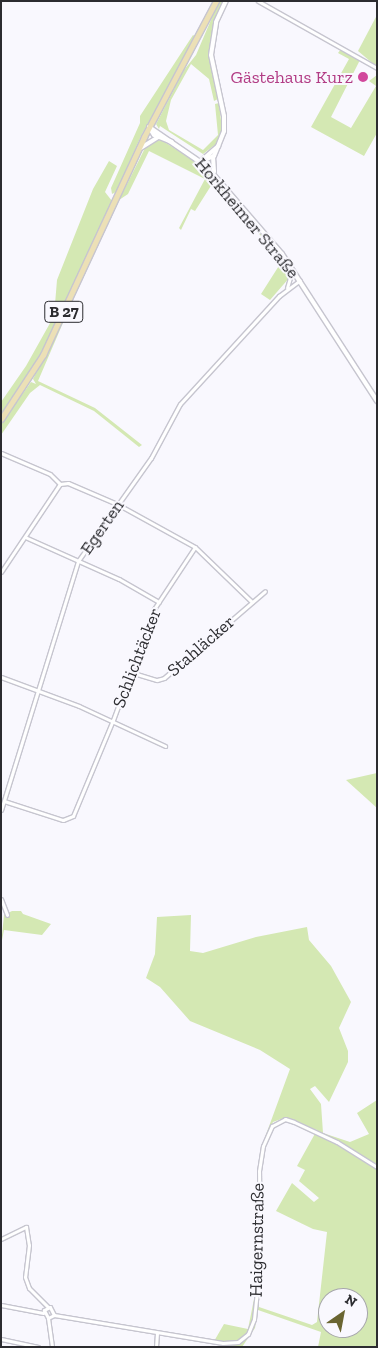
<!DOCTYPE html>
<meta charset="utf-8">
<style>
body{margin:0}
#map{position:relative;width:378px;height:1348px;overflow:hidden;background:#f9f8fe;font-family:"Zilla Slab",serif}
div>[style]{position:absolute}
.green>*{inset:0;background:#d4e8b3}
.roads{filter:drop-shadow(1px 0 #c6c5cf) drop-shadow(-1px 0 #c6c5cf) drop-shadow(0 1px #c6c5cf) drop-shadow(0 -1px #c6c5cf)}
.street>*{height:3px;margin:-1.5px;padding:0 1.5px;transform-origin:1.5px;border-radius:1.5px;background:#fff}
.secondary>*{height:4px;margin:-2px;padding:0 2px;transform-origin:2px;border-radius:2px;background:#fff}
.primary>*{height:4.5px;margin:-2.25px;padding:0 2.25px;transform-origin:2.25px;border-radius:2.25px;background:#ece0b6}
.dots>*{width:14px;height:14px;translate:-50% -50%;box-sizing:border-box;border:2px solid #f9f8fe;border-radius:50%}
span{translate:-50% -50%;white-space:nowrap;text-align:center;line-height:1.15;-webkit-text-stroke:4px #f9f8fe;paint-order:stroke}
.shield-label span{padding:1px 4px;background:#f9f8fe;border:1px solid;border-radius:4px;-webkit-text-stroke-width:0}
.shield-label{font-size:16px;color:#2c2c30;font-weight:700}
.hotel-label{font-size:18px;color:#b23c85}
.right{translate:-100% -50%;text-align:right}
.street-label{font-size:18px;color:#2c2c30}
.frame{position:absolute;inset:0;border:2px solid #2c2c30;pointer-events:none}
.north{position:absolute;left:318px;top:1288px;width:50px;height:50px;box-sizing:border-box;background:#f9f8fe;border:1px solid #a7a6ac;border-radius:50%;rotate:33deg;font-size:14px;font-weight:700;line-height:20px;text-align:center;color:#2c2c30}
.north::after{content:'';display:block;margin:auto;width:18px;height:22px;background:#6a6532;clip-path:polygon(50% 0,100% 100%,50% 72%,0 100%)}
</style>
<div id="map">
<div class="green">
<div style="clip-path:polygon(219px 1px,223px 1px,214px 22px,209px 58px,218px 99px,214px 101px,209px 79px,191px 64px,171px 100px,166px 121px,169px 130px,203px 150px,218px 135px,215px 104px,219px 103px,222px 129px,216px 144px,203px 154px,160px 126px,159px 129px,156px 124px,184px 70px,196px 55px)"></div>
<div style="clip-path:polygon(377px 15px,377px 67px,358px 51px)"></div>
<div style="clip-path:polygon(193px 35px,196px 37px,142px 134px,116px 192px,112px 194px,111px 188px,140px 123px,140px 116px)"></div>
<div style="clip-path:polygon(341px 49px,360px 60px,331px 117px,351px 128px,376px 86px,369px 81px,377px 75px,377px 133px,364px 156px,311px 127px,349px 59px,338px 53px)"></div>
<div style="clip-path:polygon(155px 140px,163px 141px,202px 166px,228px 194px,281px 256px,290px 277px,270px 300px,261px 294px,282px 261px,214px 181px,195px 211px,191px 209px,181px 230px,179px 228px,205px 179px,149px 151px,128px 194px,119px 200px,145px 148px)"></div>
<div style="clip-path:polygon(109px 161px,117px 166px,105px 192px,112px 201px,43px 352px,1px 416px,1px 402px,26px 366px,54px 316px,57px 280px,93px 189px)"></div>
<div style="clip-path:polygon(78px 288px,38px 381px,95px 408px,142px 445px,139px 447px,94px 411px,40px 385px,30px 393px,1px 435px,1px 424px,31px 382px,36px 384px,33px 379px)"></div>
<div style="clip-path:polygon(377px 773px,377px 808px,346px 780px)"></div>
<div style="clip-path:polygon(12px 911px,21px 911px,23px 914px,51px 924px,42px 935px,4px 930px,1px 945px,4px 915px)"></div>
<div style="clip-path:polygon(evenodd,191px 915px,190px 951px,203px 953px,256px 937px,307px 927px,309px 940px,331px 966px,351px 1002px,339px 1028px,348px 1051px,348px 1062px,329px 1102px,315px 1086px,310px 1089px,321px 1104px,323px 1133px,350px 1142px,369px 1134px,357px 1113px,377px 1100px,377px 1347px,318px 1347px,321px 1332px,258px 1310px,255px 1328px,242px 1347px,213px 1343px,224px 1324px,248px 1329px,258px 1279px,259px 1307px,312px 1325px,317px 1322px,327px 1232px,313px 1229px,276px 1211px,292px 1183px,314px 1202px,319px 1198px,299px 1181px,305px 1170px,297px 1166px,317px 1130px,284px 1118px,273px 1122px,264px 1140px,290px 1069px,260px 1050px,190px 1021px,160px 987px,146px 978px,155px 954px,157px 917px,191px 915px,328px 1298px,358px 1298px,358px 1328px,328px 1328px,328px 1298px)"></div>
</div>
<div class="roads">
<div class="street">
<div style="left:258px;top:1px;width:137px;rotate:29.4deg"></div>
<div style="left:287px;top:288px;width:19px;rotate:-74deg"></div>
<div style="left:1px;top:453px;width:53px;rotate:23.2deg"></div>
<div style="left:50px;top:474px;width:14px;rotate:45deg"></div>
<div style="left:25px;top:537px;width:103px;rotate:24.1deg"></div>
<div style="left:119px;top:579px;width:46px;rotate:29.9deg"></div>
<div style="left:1px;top:572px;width:106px;rotate:-56.2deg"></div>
<div style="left:60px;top:484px;width:8px;rotate:-7deg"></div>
<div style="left:68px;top:483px;width:53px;rotate:23.2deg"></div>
<div style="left:117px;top:504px;width:89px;rotate:28.9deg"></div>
<div style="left:195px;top:547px;width:79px;rotate:44deg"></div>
<div style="left:130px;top:672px;width:28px;rotate:17deg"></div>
<div style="left:157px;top:680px;width:7px;rotate:-16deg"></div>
<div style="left:164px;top:678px;width:133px;rotate:-40.7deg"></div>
<div style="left:1px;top:677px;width:83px;rotate:20.4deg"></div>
<div style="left:79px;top:706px;width:95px;rotate:24.9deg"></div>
<div style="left:4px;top:801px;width:62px;rotate:17.9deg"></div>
<div style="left:63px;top:820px;width:11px;rotate:-22deg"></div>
<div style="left:73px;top:816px;width:104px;rotate:-67.4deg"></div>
<div style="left:113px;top:720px;width:118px;rotate:-69.7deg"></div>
<div style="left:154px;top:609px;width:74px;rotate:-56.5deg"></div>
<div style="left:1px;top:810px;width:261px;rotate:-72.8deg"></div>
<div style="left:78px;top:561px;width:126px;rotate:-54.7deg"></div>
<div style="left:151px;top:458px;width:61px;rotate:-61.8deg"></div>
<div style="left:180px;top:404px;width:147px;rotate:-47.5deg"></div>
<div style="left:279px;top:296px;width:26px;rotate:-37deg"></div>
<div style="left:1px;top:899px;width:17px;rotate:69deg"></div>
<div style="left:1px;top:1239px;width:28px;rotate:-26deg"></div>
<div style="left:26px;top:1227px;width:18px;rotate:81deg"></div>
<div style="left:29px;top:1245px;width:32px;rotate:97deg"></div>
<div style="left:25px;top:1277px;width:12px;rotate:70deg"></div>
<div style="left:29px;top:1288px;width:27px;rotate:45deg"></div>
<div style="left:1px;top:1305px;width:43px;rotate:10.8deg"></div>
<div style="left:54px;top:1315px;width:9px;rotate:-117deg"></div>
<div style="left:50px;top:1307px;width:7px;rotate:153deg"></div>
<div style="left:44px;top:1310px;width:9px;rotate:63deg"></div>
<div style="left:48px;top:1318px;width:7px;rotate:-27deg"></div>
<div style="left:54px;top:1315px;width:171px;rotate:9.4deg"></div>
<div style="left:223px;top:1343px;width:15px;rotate:-4deg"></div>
<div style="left:238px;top:1342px;width:13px;rotate:-39deg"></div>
<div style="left:248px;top:1334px;width:16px;rotate:-68deg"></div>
<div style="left:254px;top:1319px;width:56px;rotate:-83.9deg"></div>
<div style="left:260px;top:1263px;width:92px;rotate:-90.6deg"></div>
<div style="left:259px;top:1171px;width:25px;rotate:-81deg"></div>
<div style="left:263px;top:1146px;width:22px;rotate:-66deg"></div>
<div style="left:272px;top:1126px;width:15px;rotate:-28deg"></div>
<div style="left:285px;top:1119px;width:9px;rotate:18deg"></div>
<div style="left:294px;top:1122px;width:47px;rotate:24.9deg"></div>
<div style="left:337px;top:1142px;width:47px;rotate:32deg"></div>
<div style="left:48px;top:1318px;width:29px;rotate:82deg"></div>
<div style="left:1px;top:1339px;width:38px;rotate:12deg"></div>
<div style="left:156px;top:1347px;width:14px;rotate:-86deg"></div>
</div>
<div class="secondary">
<div style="left:149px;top:127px;width:69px;rotate:34.4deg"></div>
<div style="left:206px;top:166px;width:116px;rotate:49.2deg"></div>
<div style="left:282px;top:254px;width:175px;rotate:57.1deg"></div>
<div style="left:149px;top:127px;width:9px;rotate:58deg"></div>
<div style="left:154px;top:135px;width:19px;rotate:21deg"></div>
<div style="left:139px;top:149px;width:22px;rotate:-32deg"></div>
<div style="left:213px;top:157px;width:15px;rotate:86deg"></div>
<div style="left:201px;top:161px;width:23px;rotate:-41deg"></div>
<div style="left:202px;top:161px;width:13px;rotate:-23deg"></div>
<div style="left:214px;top:156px;width:27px;rotate:-68deg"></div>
<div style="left:224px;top:131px;width:15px;rotate:-90deg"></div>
<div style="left:224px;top:116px;width:62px;rotate:-102deg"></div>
<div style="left:211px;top:55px;width:33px;rotate:-81deg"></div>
<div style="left:216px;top:22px;width:23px;rotate:-65deg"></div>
</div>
<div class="primary">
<div style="left:1px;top:419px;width:77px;rotate:-56.7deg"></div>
<div style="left:43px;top:355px;width:240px;rotate:-65.1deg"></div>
<div style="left:144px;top:137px;width:154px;rotate:-62.1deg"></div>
</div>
</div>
<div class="dots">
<div style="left:363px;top:77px;background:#d1479c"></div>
</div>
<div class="shield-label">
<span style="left:64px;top:312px">B 27</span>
</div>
<div class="hotel-label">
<span class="right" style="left:353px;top:77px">Gästehaus Kurz</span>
</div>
<div class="street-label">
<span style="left:247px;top:218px;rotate:50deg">Horkheimer Straße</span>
<span style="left:102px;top:527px;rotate:-55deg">Egerten</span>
<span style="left:201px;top:646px;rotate:-41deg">Stahläcker</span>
<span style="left:137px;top:658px;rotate:-69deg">Schlichtäcker</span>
<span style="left:257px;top:1240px;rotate:-89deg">Haigernstraße</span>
</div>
<div class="frame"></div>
<div class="north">N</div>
</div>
